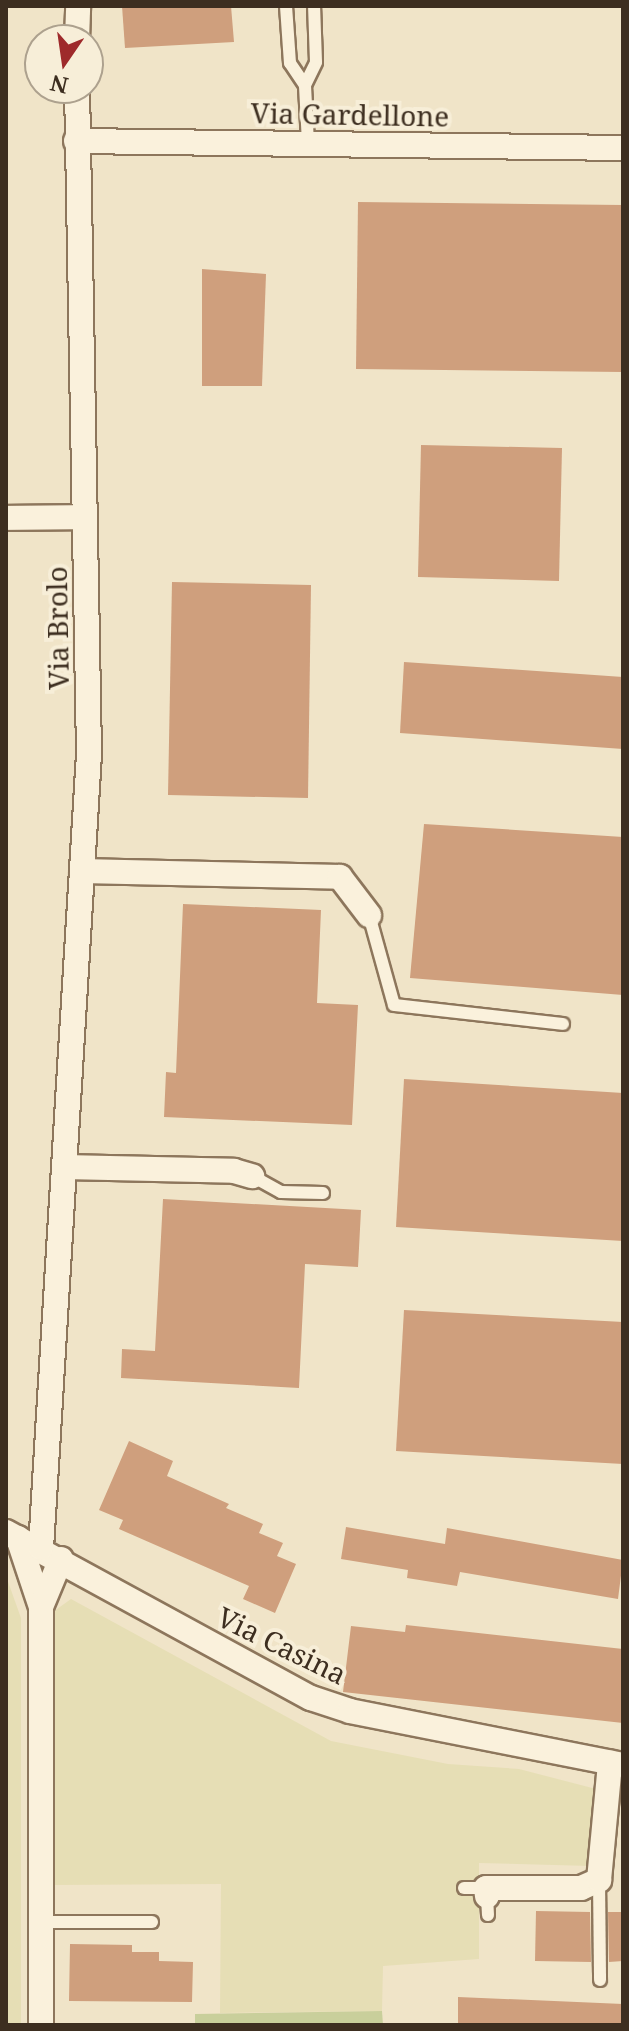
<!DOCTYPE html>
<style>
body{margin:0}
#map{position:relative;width:629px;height:2031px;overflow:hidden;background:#f0e4c8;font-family:"Noto Serif",serif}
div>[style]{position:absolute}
.farmland>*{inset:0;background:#e6deb5}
.green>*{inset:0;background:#c9cf9b}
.building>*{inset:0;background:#cf9f7d}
.roads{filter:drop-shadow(2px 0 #8d765c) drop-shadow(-2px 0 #8d765c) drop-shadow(0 2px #8d765c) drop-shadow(0 -2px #8d765c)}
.service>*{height:12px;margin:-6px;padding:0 6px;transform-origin:6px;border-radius:6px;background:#faf1dc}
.minor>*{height:24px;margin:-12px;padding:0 12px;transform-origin:12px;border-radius:12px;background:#faf1dc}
span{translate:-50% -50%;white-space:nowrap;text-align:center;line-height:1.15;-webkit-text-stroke:8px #f7eed8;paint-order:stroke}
.street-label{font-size:28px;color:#3d2e20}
.frame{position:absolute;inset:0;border:8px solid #3d2e20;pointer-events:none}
.north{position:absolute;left:24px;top:24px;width:80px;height:80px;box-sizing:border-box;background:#f7eed8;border:2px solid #ada18e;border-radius:50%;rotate:193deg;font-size:22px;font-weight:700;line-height:32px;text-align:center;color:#3d2e20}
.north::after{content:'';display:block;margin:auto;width:28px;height:36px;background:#9e2a2b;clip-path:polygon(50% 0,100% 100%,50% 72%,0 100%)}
</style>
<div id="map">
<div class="farmland">
<div style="clip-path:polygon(6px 1576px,21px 1618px,21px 2025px,6px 2025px)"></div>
<div style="clip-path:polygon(71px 1599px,331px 1741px,448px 1764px,519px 1769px,600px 1790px,591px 1866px,479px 1863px,479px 1959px,383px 1966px,382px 2011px,220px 2013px,221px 1884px,53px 1885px,46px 1617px)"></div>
</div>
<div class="green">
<div style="clip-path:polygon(382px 2011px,383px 2025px,195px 2025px,195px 2014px)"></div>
</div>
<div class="building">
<div style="clip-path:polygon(122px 6px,231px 6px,234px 42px,125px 48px)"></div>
<div style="clip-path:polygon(358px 202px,623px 205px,623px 372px,356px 369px)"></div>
<div style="clip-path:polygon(202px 269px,266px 274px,262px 386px,202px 386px)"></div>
<div style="clip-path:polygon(421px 445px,562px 448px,559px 581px,418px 577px)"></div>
<div style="clip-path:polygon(172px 582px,311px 585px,308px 798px,168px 795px)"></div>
<div style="clip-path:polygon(404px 662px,623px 677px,623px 749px,400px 733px)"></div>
<div style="clip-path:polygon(424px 824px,623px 837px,623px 995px,410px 978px)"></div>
<div style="clip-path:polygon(183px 904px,321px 910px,317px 1003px,358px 1005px,352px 1125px,164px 1117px,166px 1072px,176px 1073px)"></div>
<div style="clip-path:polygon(404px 1079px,623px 1093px,623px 1241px,396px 1227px)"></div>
<div style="clip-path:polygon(163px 1199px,361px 1210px,358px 1267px,305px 1264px,299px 1388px,121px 1378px,122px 1349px,155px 1351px)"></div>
<div style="clip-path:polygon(404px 1310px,623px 1322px,623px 1464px,396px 1451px)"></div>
<div style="clip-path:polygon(129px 1441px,173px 1461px,167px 1476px,229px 1504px,226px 1508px,263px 1524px,259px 1533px,283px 1543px,277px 1556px,296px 1564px,275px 1613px,243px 1599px,249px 1586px,119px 1529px,123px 1520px,99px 1510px)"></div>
<div style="clip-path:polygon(346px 1527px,445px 1544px,447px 1528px,623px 1560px,618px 1599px,460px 1572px,457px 1586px,407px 1578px,408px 1570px,341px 1559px)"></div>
<div style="clip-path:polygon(406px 1625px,623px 1649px,623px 1723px,343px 1692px,351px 1626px,405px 1632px)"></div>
<div style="clip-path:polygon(536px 1911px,590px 1912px,591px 1962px,535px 1961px)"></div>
<div style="clip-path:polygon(608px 1912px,623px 1912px,623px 1961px,609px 1962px)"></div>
<div style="clip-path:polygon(70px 1944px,132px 1945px,132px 1952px,159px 1952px,159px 1961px,193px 1962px,192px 2002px,69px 2001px)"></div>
<div style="clip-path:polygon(458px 1997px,623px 2004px,623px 2025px,458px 2025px)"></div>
</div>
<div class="roads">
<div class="service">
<div style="left:286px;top:6px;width:57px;rotate:86deg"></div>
<div style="left:290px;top:63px;width:27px;rotate:56deg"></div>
<div style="left:308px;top:143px;width:58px;rotate:-93deg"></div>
<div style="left:305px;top:85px;width:25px;rotate:-64deg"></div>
<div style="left:316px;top:62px;width:56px;rotate:-92deg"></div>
<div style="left:369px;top:915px;width:93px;rotate:74.5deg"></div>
<div style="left:394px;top:1005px;width:170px;rotate:6.4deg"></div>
<div style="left:252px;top:1176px;width:33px;rotate:29deg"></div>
<div style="left:281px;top:1192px;width:42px;rotate:1.4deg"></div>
<div style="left:599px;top:1880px;width:100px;rotate:89.4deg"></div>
<div style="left:464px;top:1888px;width:22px"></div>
<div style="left:487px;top:1896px;width:19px;rotate:87deg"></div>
<div style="left:41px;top:1922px;width:111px"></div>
</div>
<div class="minor">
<div style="left:77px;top:40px;width:34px;rotate:-88deg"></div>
<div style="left:76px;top:141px;width:547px;rotate:0.73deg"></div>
<div style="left:6px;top:518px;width:78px;rotate:-0.7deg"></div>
<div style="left:82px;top:871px;width:258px;rotate:1.3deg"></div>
<div style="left:340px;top:877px;width:48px;rotate:52.7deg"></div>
<div style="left:64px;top:1167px;width:170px;rotate:1.3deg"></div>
<div style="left:234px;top:1171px;width:19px;rotate:16deg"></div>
<div style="left:6px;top:1532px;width:347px;rotate:28.6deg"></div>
<div style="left:311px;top:1698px;width:41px;rotate:18.4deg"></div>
<div style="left:350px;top:1711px;width:278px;rotate:11.2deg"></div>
<div style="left:18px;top:1538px;width:73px;rotate:71.6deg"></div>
<div style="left:41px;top:1607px;width:52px;rotate:-67.4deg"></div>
<div style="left:41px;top:1548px;width:796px;rotate:-86.54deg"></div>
<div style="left:89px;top:753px;width:665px;rotate:-91.03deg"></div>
<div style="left:487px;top:1896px;width:8px;rotate:-97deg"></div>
<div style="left:486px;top:1888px;width:95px"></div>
<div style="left:581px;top:1888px;width:20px;rotate:-24deg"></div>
<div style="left:599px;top:1880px;width:118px;rotate:-84.6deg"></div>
<div style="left:41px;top:2025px;width:418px;rotate:-90deg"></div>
</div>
</div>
<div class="street-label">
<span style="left:350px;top:114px;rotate:1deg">Via Gardellone</span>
<span style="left:57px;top:628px;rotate:-91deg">Via Brolo</span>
<span style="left:282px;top:1645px;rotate:26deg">Via Casina</span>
</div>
<div class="frame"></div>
<div class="north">N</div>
</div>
